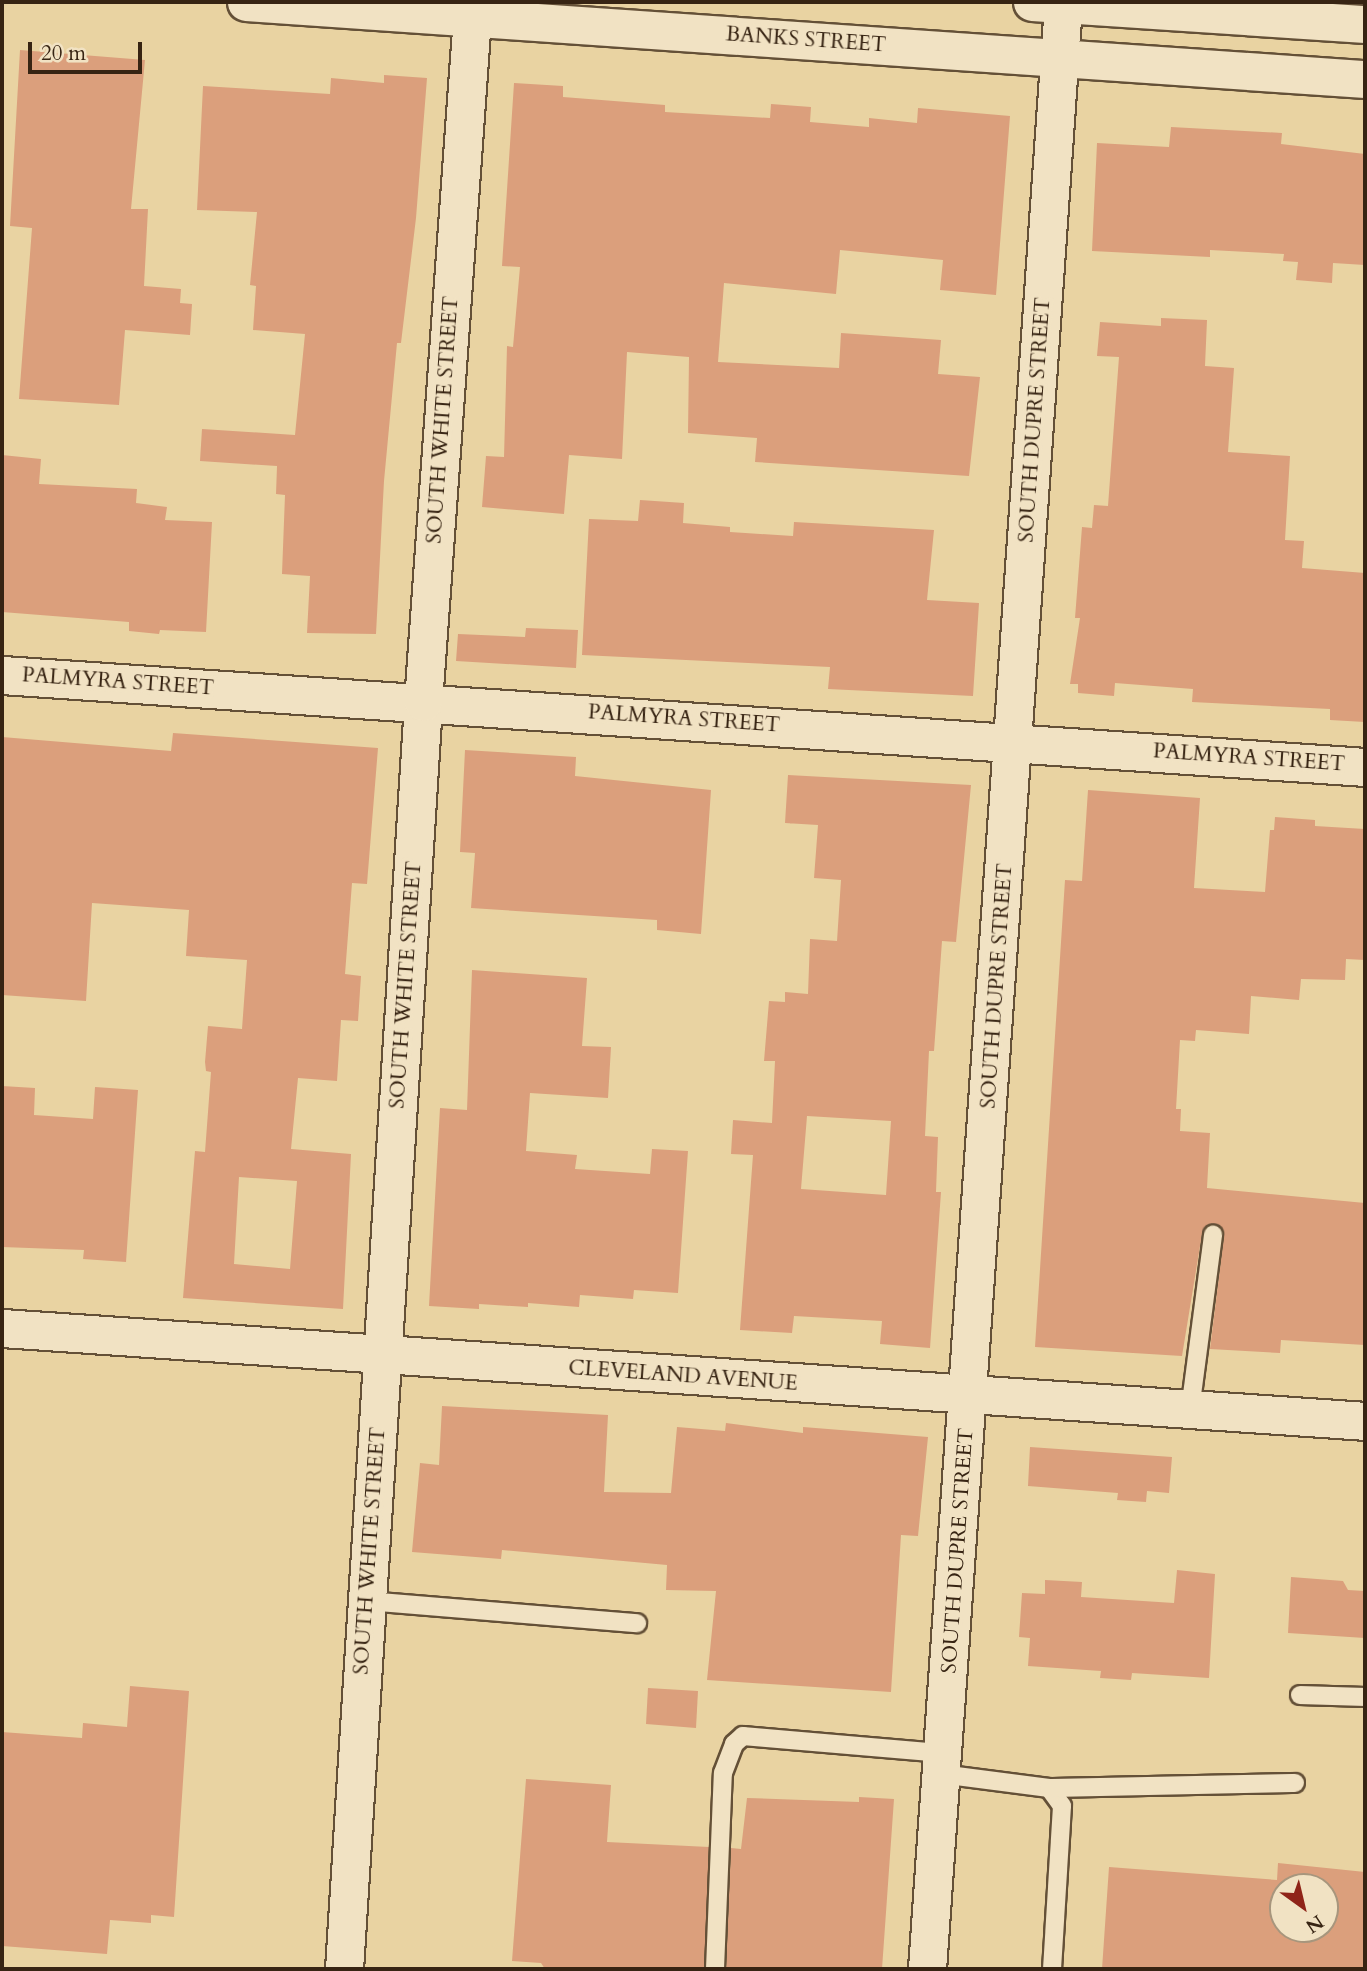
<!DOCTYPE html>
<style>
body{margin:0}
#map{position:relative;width:1367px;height:1971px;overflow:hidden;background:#e9d3a2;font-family:Cardo,serif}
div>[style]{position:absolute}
.building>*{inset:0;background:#db9f7c}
.roads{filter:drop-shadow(2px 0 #645037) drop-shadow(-2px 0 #645037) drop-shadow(0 2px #645037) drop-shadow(0 -2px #645037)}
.service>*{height:18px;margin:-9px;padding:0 9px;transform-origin:9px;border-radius:9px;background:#f1e2c3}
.minor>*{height:37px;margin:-18.5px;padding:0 18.5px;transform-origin:18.5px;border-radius:18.5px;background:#f1e2c3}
span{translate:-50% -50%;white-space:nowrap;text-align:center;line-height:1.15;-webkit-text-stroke:7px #f1e2c3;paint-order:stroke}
.street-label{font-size:21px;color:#372413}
.frame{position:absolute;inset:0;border:4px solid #372413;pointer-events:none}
.north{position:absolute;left:1269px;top:1873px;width:70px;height:70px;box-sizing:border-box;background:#f1e2c3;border:2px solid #a7967d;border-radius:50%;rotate:146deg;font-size:19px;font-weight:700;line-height:28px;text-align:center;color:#372413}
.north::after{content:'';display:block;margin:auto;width:24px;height:32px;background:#8f2418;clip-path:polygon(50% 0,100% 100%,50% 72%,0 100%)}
.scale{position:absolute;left:28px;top:42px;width:114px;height:32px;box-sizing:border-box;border:4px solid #372413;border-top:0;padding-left:9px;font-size:21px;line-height:24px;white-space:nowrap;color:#372413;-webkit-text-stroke:5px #f1e2c3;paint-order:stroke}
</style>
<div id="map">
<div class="building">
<div style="clip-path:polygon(20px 50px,145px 60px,131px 209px,148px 209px,144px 286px,181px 289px,180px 303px,192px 304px,190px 335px,125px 330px,119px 405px,19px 399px,32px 228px,10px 226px)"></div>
<div style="clip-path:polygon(384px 75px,427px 78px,416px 218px,401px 343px,397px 343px,384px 481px,376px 634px,307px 633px,310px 576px,282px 574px,285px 495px,276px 494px,277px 466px,200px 461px,202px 429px,295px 435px,305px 334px,253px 330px,256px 286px,250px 285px,257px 212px,197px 210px,203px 86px,330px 94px,331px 78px,384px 83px)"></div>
<div style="clip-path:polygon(514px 83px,563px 86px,563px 97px,665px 105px,665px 112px,770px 118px,771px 104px,811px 107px,810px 122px,869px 127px,869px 118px,917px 123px,918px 108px,1010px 116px,996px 295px,940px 290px,943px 260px,840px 250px,836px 294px,724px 283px,718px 362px,839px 368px,841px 333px,941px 340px,938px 374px,980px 377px,969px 476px,755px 462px,757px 438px,688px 433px,689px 357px,627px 352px,622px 459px,569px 455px,564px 514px,482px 507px,486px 456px,504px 457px,507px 346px,513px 347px,520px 267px,502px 266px)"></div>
<div style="clip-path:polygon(1171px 127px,1282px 133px,1281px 144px,1365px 154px,1365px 265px,1333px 263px,1332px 283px,1296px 280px,1298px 262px,1283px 261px,1284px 254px,1210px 250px,1210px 257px,1092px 251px,1097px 143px,1169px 147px)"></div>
<div style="clip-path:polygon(1161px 318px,1207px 320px,1205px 366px,1234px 368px,1228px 452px,1290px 456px,1285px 540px,1304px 541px,1302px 568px,1365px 573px,1365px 722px,1330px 720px,1330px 709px,1192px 702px,1193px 689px,1115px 683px,1114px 696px,1078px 693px,1078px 684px,1070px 684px,1080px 618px,1075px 618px,1082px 527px,1092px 528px,1094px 505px,1108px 506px,1119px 357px,1097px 356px,1100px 322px,1161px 326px)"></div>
<div style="clip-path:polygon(2px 455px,41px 459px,39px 484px,137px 489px,136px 503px,167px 507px,165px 520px,212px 522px,206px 632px,160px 630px,159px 634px,129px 631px,129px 622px,2px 612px)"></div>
<div style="clip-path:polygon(640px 500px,684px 503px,683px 523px,730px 527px,730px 532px,793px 536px,794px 522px,934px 530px,927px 600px,979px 603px,973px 696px,828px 689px,830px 667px,582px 655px,589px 519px,638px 521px)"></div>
<div style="clip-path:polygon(526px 628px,578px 630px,576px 668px,456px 661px,458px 634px,525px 637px)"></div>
<div style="clip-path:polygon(evenodd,173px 733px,378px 748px,367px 884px,352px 883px,345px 974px,361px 976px,358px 1021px,341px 1020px,337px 1081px,298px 1078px,291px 1149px,351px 1154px,343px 1309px,183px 1298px,195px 1151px,205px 1152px,211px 1072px,206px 1071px,205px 1062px,208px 1026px,242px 1029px,247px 960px,186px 956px,189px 910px,92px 903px,86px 1001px,2px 995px,2px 737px,171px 751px,173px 733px,239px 1177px,297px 1181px,290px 1269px,234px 1264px,239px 1177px)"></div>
<div style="clip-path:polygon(465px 750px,576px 757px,575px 776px,711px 790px,701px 934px,657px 930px,657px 920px,471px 908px,475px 853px,460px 852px)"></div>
<div style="clip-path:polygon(evenodd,788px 775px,971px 785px,956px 942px,942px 941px,934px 1051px,929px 1051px,925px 1136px,938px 1137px,936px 1192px,941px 1192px,930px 1348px,880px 1344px,882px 1321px,794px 1316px,792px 1333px,740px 1330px,753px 1155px,731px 1154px,733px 1120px,772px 1123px,775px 1061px,764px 1061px,769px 1001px,785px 1002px,785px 992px,808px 994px,810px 939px,837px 941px,841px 880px,814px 878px,818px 825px,785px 823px,788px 775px,807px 1116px,891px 1121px,886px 1195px,801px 1189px,807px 1116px)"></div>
<div style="clip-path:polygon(1088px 790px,1200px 798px,1194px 888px,1265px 892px,1270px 830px,1274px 830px,1275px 817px,1315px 820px,1315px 826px,1365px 829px,1365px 960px,1346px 959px,1345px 980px,1301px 979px,1299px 1000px,1251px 996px,1249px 1034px,1196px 1030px,1195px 1041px,1180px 1040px,1176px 1109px,1181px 1109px,1180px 1131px,1210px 1133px,1207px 1188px,1365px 1203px,1365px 1345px,1281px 1340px,1280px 1353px,1210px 1349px,1224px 1236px,1214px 1224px,1202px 1234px,1182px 1356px,1035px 1347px,1065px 880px,1082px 881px)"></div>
<div style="clip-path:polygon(472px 970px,587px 978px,582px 1046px,611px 1047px,608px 1098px,530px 1093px,526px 1151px,577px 1155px,575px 1169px,650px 1174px,652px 1149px,688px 1151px,678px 1293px,634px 1290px,633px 1299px,580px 1295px,579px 1307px,528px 1303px,528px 1307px,479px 1304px,479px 1309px,429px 1306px,440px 1108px,467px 1110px)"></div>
<div style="clip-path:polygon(2px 1086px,35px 1088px,34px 1115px,93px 1119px,95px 1087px,138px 1090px,126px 1262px,83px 1259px,84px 1250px,2px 1247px)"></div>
<div style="clip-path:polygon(442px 1406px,608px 1415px,604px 1492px,671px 1493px,677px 1427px,725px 1431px,726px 1423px,803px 1433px,803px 1427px,928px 1437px,918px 1536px,901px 1535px,891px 1692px,707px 1680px,716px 1591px,666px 1590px,667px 1565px,502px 1550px,501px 1559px,412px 1552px,420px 1463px,439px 1465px)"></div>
<div style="clip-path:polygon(1030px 1447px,1172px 1457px,1169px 1493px,1147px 1491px,1146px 1502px,1117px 1500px,1118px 1493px,1028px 1486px)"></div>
<div style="clip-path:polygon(1177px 1570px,1215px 1574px,1209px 1678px,1132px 1673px,1131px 1680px,1100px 1678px,1101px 1671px,1028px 1666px,1030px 1638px,1019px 1637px,1022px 1593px,1045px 1594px,1045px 1580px,1082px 1582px,1081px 1597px,1174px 1603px)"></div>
<div style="clip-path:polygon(1291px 1577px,1343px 1581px,1348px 1590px,1365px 1591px,1365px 1638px,1288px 1633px)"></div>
<div style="clip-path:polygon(130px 1686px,189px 1691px,174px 1917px,151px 1915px,151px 1923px,110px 1920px,107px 1954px,2px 1946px,2px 1732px,82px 1738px,83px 1723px,127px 1727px)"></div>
<div style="clip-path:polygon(648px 1688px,698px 1691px,696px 1728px,646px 1724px)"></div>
<div style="clip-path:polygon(526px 1779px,611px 1785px,607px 1842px,709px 1847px,704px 1969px,545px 1969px,541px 1963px,512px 1961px)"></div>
<div style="clip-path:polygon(859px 1797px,894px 1799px,882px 1969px,726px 1969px,731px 1848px,741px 1849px,747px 1798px,859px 1802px)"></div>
<div style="clip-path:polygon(evenodd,1278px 1863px,1365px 1872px,1365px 1969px,1102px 1969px,1109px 1867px,1277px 1880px,1278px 1863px,1283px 1887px,1325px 1887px,1325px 1929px,1283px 1929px,1283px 1887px)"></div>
</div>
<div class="roads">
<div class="service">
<div style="left:1190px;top:1410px;width:177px;rotate:-82.5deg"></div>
<div style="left:367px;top:1601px;width:271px;rotate:4.7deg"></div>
<div style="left:1300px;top:1695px;width:65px;rotate:1.8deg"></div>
<div style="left:941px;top:1774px;width:109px;rotate:7.4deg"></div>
<div style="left:1049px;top:1788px;width:22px;rotate:54deg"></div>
<div style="left:1062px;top:1806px;width:163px;rotate:93.5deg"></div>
<div style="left:1049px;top:1788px;width:246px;rotate:-1.2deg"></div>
<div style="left:715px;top:1969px;width:196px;rotate:-87.7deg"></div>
<div style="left:723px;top:1773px;width:31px;rotate:-69deg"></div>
<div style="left:734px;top:1744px;width:12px;rotate:-42deg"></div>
<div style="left:743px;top:1736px;width:200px;rotate:4.9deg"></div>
</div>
<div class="minor">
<div style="left:246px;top:2px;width:1122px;rotate:3.94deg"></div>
<div style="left:1032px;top:2px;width:334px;rotate:3.8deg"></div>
<div style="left:2px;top:675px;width:1366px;rotate:3.86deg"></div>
<div style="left:2px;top:1328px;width:1366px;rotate:3.9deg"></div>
<div style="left:344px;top:1969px;width:1269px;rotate:-86.43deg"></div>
<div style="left:423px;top:702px;width:702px;rotate:-85.91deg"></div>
<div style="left:927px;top:1969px;width:1972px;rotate:-86.04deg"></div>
</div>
</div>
<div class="street-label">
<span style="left:806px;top:40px;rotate:4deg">BANKS STREET</span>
<span style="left:443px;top:420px;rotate:-86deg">SOUTH WHITE STREET</span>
<span style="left:1035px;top:420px;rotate:-86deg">SOUTH DUPRE STREET</span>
<span style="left:118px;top:682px;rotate:4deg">PALMYRA STREET</span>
<span style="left:684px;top:719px;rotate:4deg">PALMYRA STREET</span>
<span style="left:1249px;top:758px;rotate:4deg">PALMYRA STREET</span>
<span style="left:406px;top:985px;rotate:-86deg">SOUTH WHITE STREET</span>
<span style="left:997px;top:986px;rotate:-86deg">SOUTH DUPRE STREET</span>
<span style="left:683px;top:1376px;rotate:4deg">CLEVELAND AVENUE</span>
<span style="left:370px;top:1551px;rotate:-86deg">SOUTH WHITE STREET</span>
<span style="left:958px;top:1551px;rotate:-86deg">SOUTH DUPRE STREET</span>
</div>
<div class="frame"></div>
<div class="north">N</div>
<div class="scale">20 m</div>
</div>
